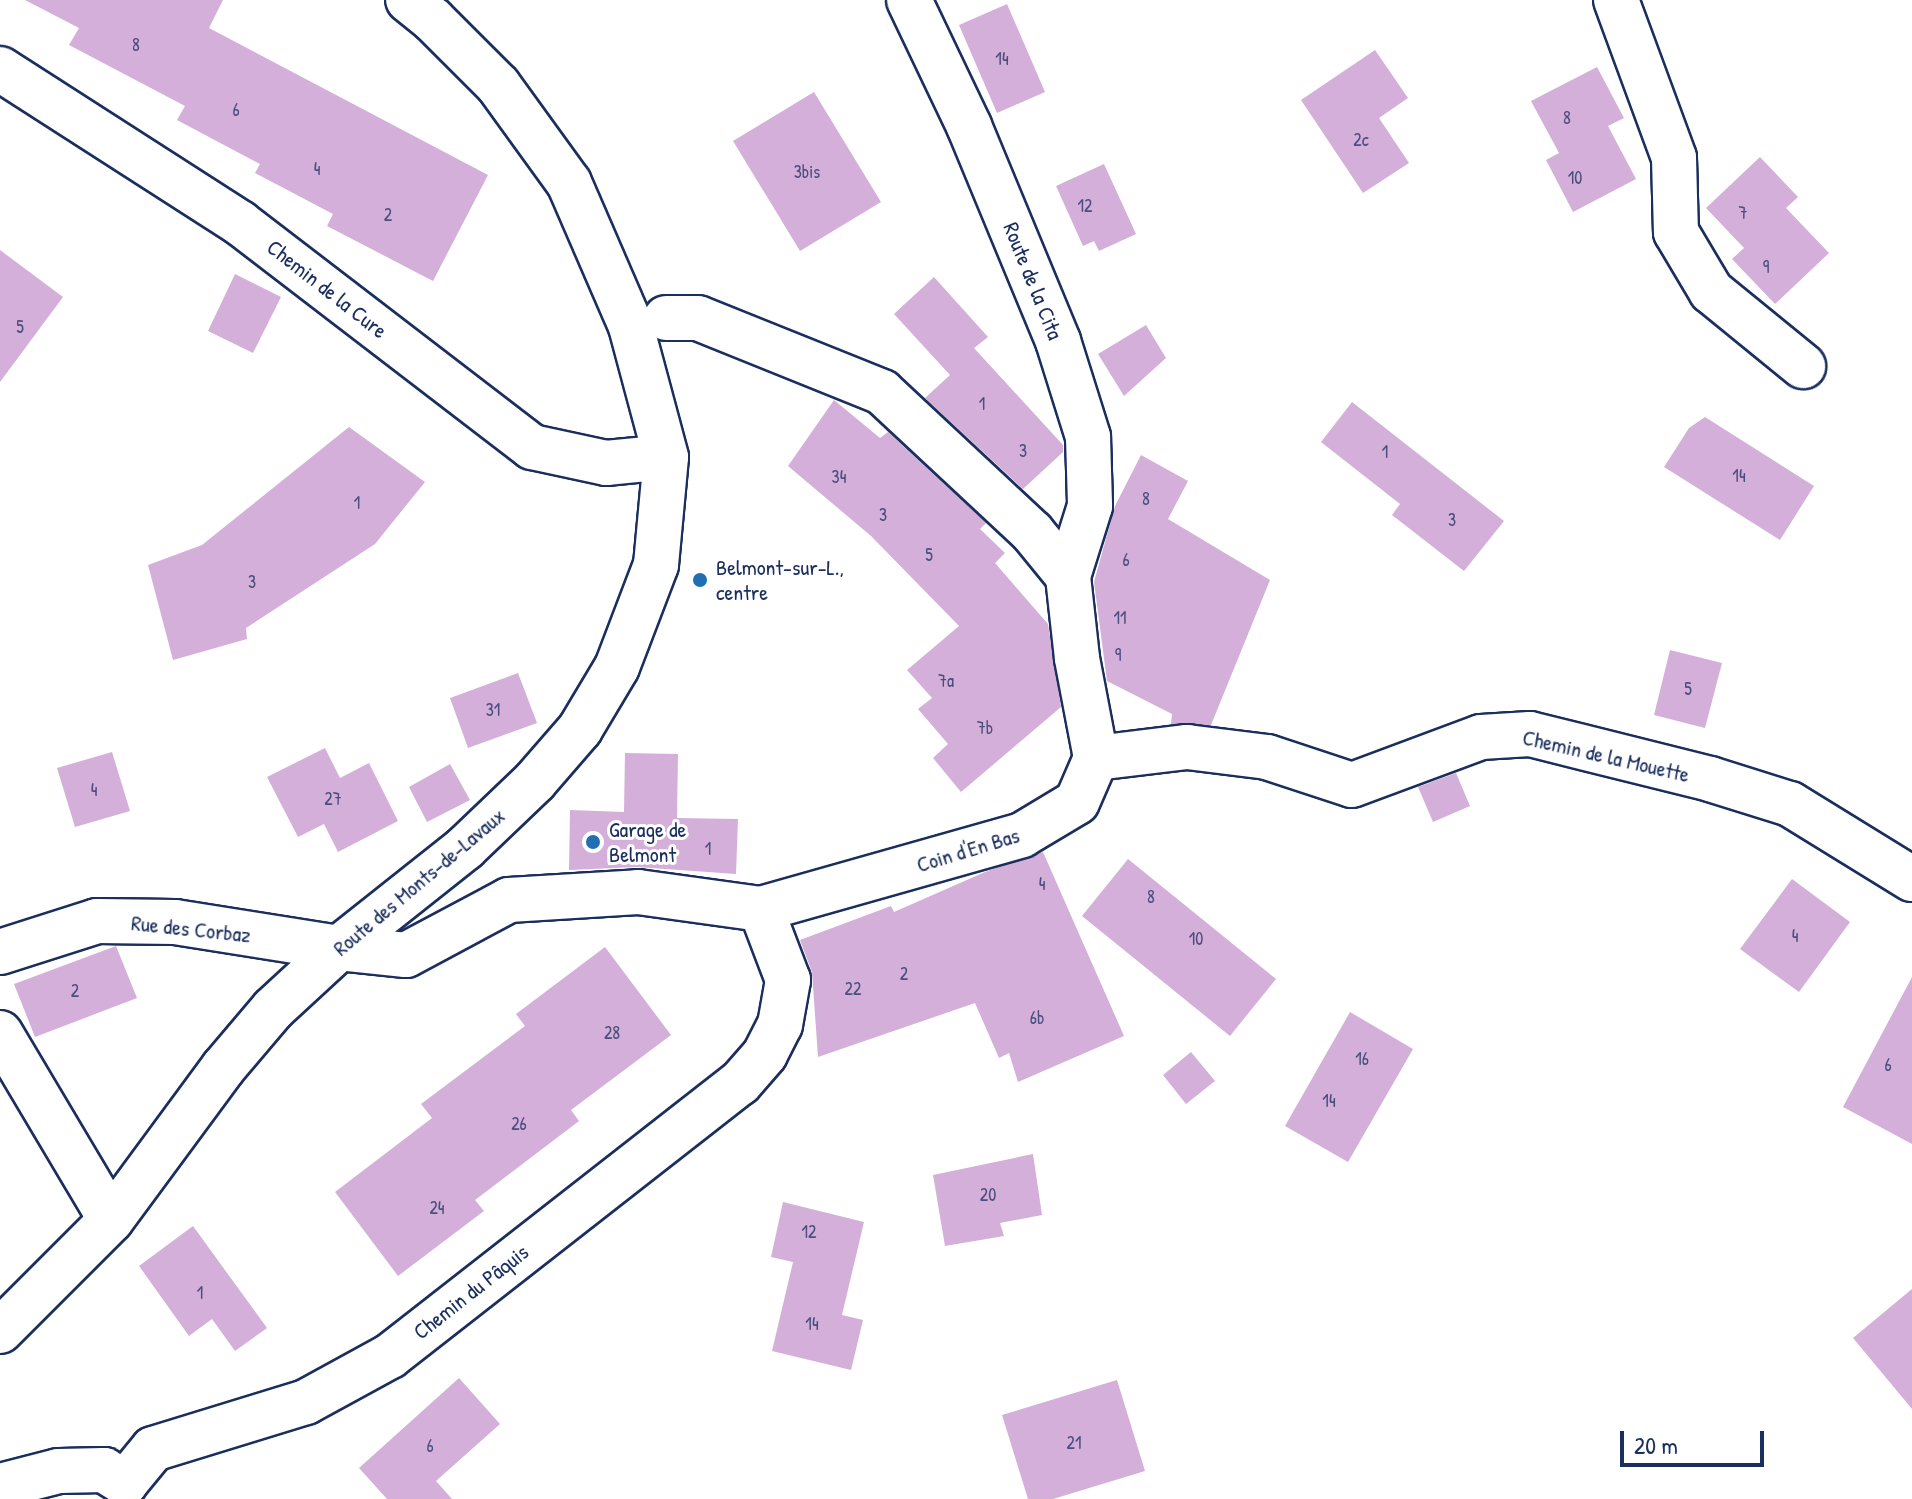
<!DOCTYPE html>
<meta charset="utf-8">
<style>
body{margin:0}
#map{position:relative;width:1912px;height:1499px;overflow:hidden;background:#fff;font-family:"Patrick Hand",sans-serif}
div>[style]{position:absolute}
.building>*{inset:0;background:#d4afd9}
.roads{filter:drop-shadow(2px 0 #1b2f5e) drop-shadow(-2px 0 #1b2f5e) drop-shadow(0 2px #1b2f5e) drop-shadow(0 -2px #1b2f5e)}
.minor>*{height:44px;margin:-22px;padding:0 22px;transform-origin:22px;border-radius:22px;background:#fff}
.dots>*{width:22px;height:22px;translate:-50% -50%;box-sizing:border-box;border:4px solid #fff;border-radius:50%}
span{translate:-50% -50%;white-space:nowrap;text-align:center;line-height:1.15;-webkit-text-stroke:6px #fff;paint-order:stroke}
.number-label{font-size:18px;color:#494f7d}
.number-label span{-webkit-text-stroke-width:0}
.street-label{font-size:22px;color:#1b2f5e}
.poi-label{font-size:22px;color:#1b2f5e}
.left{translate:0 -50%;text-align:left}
.scale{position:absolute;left:1620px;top:1431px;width:144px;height:36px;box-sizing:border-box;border:4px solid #1b2f5e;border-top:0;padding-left:10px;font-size:24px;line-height:28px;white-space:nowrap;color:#1b2f5e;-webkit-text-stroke:6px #fff;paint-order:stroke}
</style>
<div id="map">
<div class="building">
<div style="clip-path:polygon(25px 0,223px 0,209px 28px,488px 175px,433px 281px,327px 226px,333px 214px,255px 173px,260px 164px,177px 120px,185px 106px,69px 45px,79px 28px)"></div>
<div style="clip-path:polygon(1007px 4px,1045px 92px,997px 113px,959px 25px)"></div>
<div style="clip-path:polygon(1375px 50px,1408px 98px,1379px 118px,1409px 163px,1363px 193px,1301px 100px)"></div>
<div style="clip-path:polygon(1597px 67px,1624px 118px,1608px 126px,1636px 179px,1573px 212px,1546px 160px,1559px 153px,1531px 101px)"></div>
<div style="clip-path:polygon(814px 92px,881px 202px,800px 251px,733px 141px)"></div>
<div style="clip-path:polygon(1760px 157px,1798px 197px,1786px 208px,1829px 253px,1775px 304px,1732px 259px,1744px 248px,1706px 208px)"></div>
<div style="clip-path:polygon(1104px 164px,1136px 234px,1099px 251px,1094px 241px,1083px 246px,1056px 186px)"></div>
<div style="clip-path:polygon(0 250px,63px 297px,0 382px)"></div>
<div style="clip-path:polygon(235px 274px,281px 297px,253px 353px,208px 331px)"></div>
<div style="clip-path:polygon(934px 277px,988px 337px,974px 348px,1063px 445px,1063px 452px,1023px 489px,925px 398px,950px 375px,894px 314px)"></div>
<div style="clip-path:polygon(1146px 325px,1166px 358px,1124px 396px,1098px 354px)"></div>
<div style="clip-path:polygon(834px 400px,880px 438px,888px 432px,986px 523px,980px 529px,1005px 553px,995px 563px,1048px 624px,1061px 707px,961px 792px,933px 758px,948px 744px,918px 709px,932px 698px,907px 670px,959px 626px,871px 536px,788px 466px)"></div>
<div style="clip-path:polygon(1352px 402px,1504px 521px,1464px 571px,1392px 515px,1400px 504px,1321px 442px)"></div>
<div style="clip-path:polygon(1705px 417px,1814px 486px,1780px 540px,1664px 467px,1689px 428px)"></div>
<div style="clip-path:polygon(349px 427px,425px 482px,375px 544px,246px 628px,247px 639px,173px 660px,148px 565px,202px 545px)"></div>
<div style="clip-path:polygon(1141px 455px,1188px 481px,1168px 519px,1270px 580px,1211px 725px,1171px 724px,1172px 714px,1107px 681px,1094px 582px,1115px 506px)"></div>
<div style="clip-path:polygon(1670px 650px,1722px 663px,1705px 728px,1654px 715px)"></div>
<div style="clip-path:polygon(518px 673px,537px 723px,468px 748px,450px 698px)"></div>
<div style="clip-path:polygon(325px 748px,340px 778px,369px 763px,398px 821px,338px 852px,324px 824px,298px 837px,267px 777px)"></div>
<div style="clip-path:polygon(112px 752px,130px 811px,75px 827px,57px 768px)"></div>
<div style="clip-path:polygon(625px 753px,678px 754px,677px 818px,738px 819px,736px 874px,637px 867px,569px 870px,570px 810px,624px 812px)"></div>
<div style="clip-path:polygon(450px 764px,470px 800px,427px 822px,409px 787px)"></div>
<div style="clip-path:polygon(1456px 773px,1470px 806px,1433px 822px,1418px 787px)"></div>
<div style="clip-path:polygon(1043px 852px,1124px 1036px,1018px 1082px,1009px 1053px,999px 1058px,975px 1003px,818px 1057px,812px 972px,800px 940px,891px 906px,894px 912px,985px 872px)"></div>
<div style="clip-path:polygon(1128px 859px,1276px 979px,1230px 1036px,1082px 916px)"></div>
<div style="clip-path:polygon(1792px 879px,1850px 922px,1799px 992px,1740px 949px)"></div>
<div style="clip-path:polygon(116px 946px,137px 998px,35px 1037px,14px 984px)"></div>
<div style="clip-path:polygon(605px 947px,671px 1035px,571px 1110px,579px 1121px,475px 1200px,484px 1211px,398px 1276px,335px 1192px,432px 1118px,421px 1104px,525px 1026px,516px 1014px)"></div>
<div style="clip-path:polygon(1912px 977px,1912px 1144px,1843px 1107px)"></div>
<div style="clip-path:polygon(1350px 1012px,1413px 1049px,1348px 1162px,1285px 1126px)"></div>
<div style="clip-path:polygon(1191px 1052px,1215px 1081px,1186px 1104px,1163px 1075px)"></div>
<div style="clip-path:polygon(1033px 1154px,1042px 1215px,1000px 1223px,1004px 1236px,945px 1246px,933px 1175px)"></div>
<div style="clip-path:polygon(783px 1202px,864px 1222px,842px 1315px,863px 1320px,851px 1370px,772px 1351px,793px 1262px,771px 1257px)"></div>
<div style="clip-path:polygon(193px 1226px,267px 1328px,235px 1351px,212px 1319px,189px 1336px,139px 1266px)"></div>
<div style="clip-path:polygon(1912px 1289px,1912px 1409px,1853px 1338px)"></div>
<div style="clip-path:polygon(459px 1378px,500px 1424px,436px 1481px,452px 1499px,387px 1499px,359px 1468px)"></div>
<div style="clip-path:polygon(1117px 1380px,1145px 1471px,1053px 1499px,1028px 1499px,1002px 1415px)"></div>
</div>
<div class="roads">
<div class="minor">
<div style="left:909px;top:0;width:140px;rotate:64.5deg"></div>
<div style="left:969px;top:126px;width:233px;rotate:67.5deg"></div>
<div style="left:1058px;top:341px;width:101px;rotate:72.6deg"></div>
<div style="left:1088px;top:437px;width:69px;rotate:88.3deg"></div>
<div style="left:1090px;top:506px;width:73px;rotate:107.4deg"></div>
<div style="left:1616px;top:0;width:168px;rotate:69.8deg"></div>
<div style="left:1674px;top:158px;width:74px;rotate:88.5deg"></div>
<div style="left:1676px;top:232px;width:69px;rotate:59.3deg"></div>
<div style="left:1711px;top:291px;width:119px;rotate:39.2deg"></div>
<div style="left:0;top:69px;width:285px;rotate:32.7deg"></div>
<div style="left:240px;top:223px;width:368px;rotate:37.5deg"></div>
<div style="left:532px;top:447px;width:76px;rotate:12.2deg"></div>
<div style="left:606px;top:463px;width:60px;rotate:-5.7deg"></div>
<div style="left:1096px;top:758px;width:92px;rotate:-6.9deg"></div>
<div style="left:1187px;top:747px;width:81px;rotate:7.1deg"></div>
<div style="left:1267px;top:757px;width:89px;rotate:18.2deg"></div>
<div style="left:1352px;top:785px;width:138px;rotate:-20.4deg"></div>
<div style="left:1481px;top:737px;width:49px;rotate:-3.5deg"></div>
<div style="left:1530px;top:734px;width:186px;rotate:14deg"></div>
<div style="left:1710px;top:779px;width:84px;rotate:17.4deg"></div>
<div style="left:1790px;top:804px;width:143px;rotate:31.6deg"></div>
<div style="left:0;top:952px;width:102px;rotate:-17.7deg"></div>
<div style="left:97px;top:921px;width:78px;rotate:0.7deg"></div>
<div style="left:175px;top:922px;width:166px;rotate:9deg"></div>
<div style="left:339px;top:948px;width:67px;rotate:6deg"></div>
<div style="left:406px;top:955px;width:117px;rotate:-28.1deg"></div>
<div style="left:509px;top:900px;width:129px;rotate:-3.5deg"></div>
<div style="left:638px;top:892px;width:124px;rotate:7.9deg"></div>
<div style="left:761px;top:909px;width:271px;rotate:-15.8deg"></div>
<div style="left:1022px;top:835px;width:64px;rotate:-31deg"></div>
<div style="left:1077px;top:802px;width:48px;rotate:-66.6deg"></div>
<div style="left:1096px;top:758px;width:102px;rotate:-100.8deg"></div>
<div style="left:1077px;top:658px;width:82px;rotate:-96.3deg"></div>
<div style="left:1068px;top:576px;width:57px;rotate:-129.3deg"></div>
<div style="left:1032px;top:532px;width:205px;rotate:-137deg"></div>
<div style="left:882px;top:392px;width:198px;rotate:-158.1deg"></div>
<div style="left:698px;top:318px;width:32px;rotate:180deg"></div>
<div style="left:0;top:1033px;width:217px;rotate:59.3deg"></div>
<div style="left:0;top:1331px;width:157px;rotate:-45deg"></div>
<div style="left:111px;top:1220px;width:189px;rotate:-53.6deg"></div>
<div style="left:223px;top:1068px;width:77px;rotate:-49.7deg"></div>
<div style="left:273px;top:1009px;width:90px;rotate:-42.7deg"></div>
<div style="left:339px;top:948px;width:161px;rotate:-38.4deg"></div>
<div style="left:465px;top:848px;width:97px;rotate:-43.7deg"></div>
<div style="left:535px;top:781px;width:69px;rotate:-49.1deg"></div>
<div style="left:580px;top:729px;width:72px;rotate:-59.2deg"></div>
<div style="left:617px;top:667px;width:109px;rotate:-69.1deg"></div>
<div style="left:656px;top:565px;width:108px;rotate:-84.7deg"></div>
<div style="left:666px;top:457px;width:136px;rotate:-105deg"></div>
<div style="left:631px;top:326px;width:156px;rotate:-113.4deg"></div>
<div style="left:569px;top:183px;width:121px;rotate:-125.9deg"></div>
<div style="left:498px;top:85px;width:92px;rotate:-135deg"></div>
<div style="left:433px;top:20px;width:32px;rotate:-141deg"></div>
<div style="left:125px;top:1483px;width:44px;rotate:-50.5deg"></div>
<div style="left:153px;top:1449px;width:160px;rotate:-17.1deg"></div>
<div style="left:306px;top:1402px;width:96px;rotate:-28.7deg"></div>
<div style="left:390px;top:1356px;width:444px;rotate:-38deg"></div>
<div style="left:740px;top:1083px;width:38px;rotate:-49deg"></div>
<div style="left:765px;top:1054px;width:33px;rotate:-63deg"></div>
<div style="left:780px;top:1025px;width:46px;rotate:-79.9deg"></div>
<div style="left:788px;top:980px;width:76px;rotate:-110.8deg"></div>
<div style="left:0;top:1486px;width:61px;rotate:-14.3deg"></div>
<div style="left:59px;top:1471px;width:45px;rotate:-1.3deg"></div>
<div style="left:104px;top:1470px;width:25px;rotate:32deg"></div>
</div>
</div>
<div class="dots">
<div style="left:700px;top:580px;background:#1f6fb2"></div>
<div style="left:593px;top:842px;background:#1f6fb2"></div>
</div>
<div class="number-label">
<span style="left:136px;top:45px">8</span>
<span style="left:1002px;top:59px">14</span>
<span style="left:236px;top:110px">6</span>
<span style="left:1567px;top:118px">8</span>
<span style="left:1361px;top:140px">2c</span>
<span style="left:317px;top:169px">4</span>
<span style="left:807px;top:172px">3bis</span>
<span style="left:1575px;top:178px">10</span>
<span style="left:1085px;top:206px">12</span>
<span style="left:1743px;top:213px">7</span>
<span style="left:388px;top:215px">2</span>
<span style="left:1766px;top:267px">9</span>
<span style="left:20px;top:327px">5</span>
<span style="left:982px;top:404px">1</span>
<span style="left:1023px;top:451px">3</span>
<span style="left:1385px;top:452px">1</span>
<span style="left:1739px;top:476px">14</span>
<span style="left:839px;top:477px">34</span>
<span style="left:1146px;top:499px">8</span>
<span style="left:357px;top:503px">1</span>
<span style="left:883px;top:515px">3</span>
<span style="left:1452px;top:520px">3</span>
<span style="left:929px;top:555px">5</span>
<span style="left:1126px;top:560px">6</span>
<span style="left:252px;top:582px">3</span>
<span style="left:1120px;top:618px">11</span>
<span style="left:1118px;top:655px">9</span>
<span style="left:946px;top:681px">7a</span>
<span style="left:1688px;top:689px">5</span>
<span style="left:493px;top:710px">31</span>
<span style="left:985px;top:728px">7b</span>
<span style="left:94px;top:790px">4</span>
<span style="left:333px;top:799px">27</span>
<span style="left:708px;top:849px">1</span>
<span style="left:1042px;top:884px">4</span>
<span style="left:1151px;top:897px">8</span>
<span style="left:1795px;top:936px">4</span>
<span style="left:1196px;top:939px">10</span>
<span style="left:904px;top:974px">2</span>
<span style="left:853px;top:989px">22</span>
<span style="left:75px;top:991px">2</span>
<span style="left:1037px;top:1018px">6b</span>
<span style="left:612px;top:1033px">28</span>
<span style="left:1362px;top:1059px">16</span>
<span style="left:1888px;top:1065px">6</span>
<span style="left:1329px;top:1101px">14</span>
<span style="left:519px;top:1124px">26</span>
<span style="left:988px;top:1195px">20</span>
<span style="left:437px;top:1208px">24</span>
<span style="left:809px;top:1232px">12</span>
<span style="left:200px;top:1293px">1</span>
<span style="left:812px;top:1324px">14</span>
<span style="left:1074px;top:1443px">21</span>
<span style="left:430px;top:1446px">6</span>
</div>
<div class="street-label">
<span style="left:1033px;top:281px;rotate:68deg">Route de la Cita</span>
<span style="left:327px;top:289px;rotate:38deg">Chemin de la Cure</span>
<span style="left:1606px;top:756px;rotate:13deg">Chemin de la Mouette</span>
<span style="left:968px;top:850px;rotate:-17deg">Coin d'En Bas</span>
<span style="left:419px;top:882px;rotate:-40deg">Route des Monts-de-Lavaux</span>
<span style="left:191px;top:929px;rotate:6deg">Rue des Corbaz</span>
<span style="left:471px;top:1292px;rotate:-38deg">Chemin du Pâquis</span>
</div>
<div class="poi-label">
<span class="left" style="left:716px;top:580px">Belmont-sur-L.,<br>centre</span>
<span class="left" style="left:609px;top:842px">Garage de<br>Belmont</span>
</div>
<div class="scale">20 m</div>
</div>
